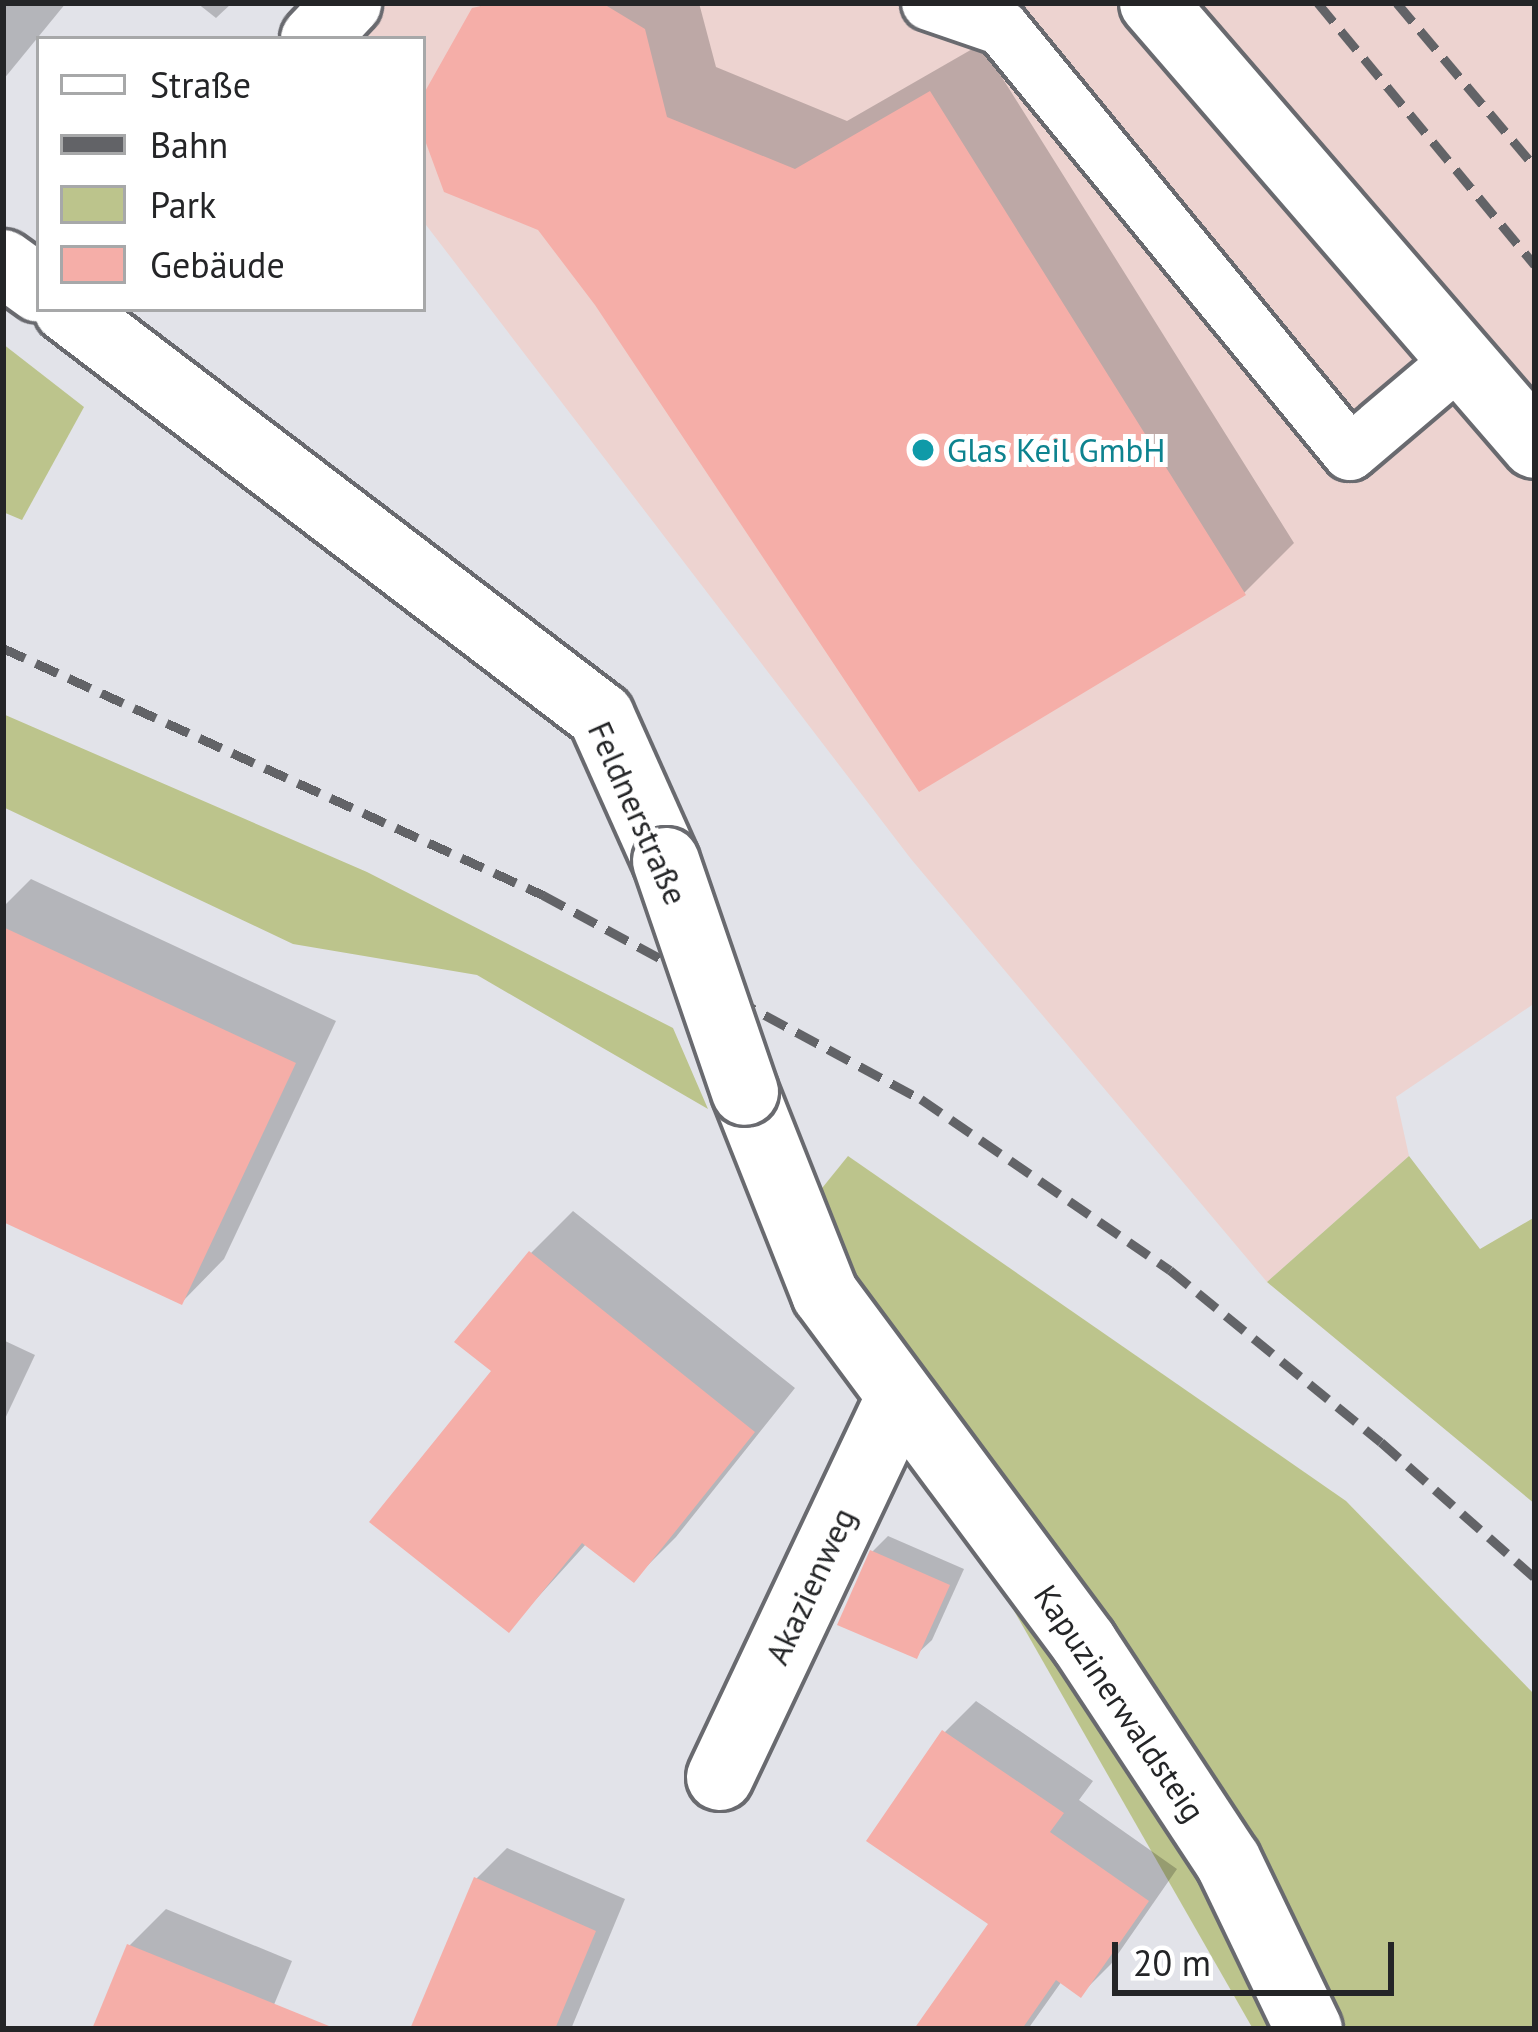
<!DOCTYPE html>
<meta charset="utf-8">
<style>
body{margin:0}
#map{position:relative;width:1538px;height:2032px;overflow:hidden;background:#e2e3e9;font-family:"PT Sans",sans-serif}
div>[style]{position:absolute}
.industrial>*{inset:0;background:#edd3d0}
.green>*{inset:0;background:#bcc48c}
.shadow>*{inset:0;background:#0003}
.building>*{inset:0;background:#f5aea8}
.roads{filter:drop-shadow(3px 0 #696a6f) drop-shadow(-3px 0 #696a6f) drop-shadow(0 3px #696a6f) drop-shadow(0 -3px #696a6f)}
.service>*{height:54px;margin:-27px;padding:0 27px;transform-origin:27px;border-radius:27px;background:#fff}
.minor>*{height:66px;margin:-33px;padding:0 33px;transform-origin:33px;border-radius:33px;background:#fff}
.rail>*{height:9px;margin-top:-4.5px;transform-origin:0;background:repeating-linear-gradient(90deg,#626367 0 24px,transparent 0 36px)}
.bridges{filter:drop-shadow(3px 0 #696a6f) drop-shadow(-3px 0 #696a6f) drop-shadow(0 3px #696a6f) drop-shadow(0 -3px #696a6f)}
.minor-bridge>*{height:66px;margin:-33px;padding:0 33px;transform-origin:33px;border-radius:33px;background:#fff}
.dots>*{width:33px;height:33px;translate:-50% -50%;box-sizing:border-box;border:6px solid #fff;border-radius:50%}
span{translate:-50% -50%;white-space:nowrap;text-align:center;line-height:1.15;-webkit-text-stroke:10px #fff;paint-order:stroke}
.culture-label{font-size:33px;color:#0d838f}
.left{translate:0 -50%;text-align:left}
.street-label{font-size:33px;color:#242527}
.frame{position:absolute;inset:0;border:6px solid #242527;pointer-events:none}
.legend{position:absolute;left:36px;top:36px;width:390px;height:276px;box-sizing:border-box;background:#fff;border:3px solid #a7a8a9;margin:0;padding:15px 21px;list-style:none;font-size:36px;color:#242527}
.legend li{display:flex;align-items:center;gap:24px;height:60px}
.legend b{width:60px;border:3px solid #a7a8a9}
.scale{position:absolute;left:1112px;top:1942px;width:282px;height:54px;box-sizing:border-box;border:6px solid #242527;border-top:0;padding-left:15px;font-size:36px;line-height:42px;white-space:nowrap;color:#242527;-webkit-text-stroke:9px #fff;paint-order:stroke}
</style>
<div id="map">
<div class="industrial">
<div style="clip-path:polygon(382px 3px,1535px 3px,1535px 1003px,1396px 1097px,1409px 1156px,1267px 1282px,911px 859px,423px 221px,423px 39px,349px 39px)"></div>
</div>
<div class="green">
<div style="clip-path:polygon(3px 344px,84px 407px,22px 520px,3px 512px)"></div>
<div style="clip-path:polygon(3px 714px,367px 872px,673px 1028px,708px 1109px,477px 975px,293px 944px,3px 807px)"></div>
<div style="clip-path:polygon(848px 1156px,1346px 1501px,1535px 1695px,1535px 2029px,1253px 2029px,793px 1224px)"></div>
<div style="clip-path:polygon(1409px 1156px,1480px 1249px,1535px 1217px,1535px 1504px,1267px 1282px)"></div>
</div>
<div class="shadow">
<div style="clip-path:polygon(3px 3px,66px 3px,3px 80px)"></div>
<div style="clip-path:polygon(197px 3px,232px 3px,216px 18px)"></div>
<div style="clip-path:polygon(482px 3px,699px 3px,716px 67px,847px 121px,981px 44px,1294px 543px,1244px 593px,597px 304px,540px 227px,423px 126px,423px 101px)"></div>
<div style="clip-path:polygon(31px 879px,336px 1021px,224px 1259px,182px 1302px,3px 1219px,3px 907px)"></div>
<div style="clip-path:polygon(573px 1211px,795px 1388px,676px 1537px,634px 1579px,587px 1543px,509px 1629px,496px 1370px,531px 1253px)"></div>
<div style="clip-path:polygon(3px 1340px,35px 1355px,3px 1423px)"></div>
<div style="clip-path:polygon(888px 1536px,964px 1569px,932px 1640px,916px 1655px,872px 1552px)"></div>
<div style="clip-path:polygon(976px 1701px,1093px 1781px,1079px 1800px,1177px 1869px,1111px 1964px,1081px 1994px,1062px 1981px,1028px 2029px,917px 2029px,992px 1924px,870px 1840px,945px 1732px)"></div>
<div style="clip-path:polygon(507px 1848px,625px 1899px,571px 2029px,413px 2029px,476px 1879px)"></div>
<div style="clip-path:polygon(166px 1909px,292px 1961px,264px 2029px,95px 2029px,129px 1946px)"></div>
</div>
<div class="building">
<div style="clip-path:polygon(495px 3px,602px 3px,645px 29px,667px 117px,795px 169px,930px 91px,1246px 595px,919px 792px,595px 305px,538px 230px,444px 192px,423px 135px,423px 95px,472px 8px)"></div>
<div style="clip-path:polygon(3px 927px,296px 1063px,182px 1305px,3px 1222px)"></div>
<div style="clip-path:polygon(529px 1251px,755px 1432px,634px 1583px,582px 1543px,509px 1633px,369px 1522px,491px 1371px,454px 1342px)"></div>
<div style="clip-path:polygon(870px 1550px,950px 1585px,917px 1659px,837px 1625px)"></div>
<div style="clip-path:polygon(942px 1730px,1064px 1813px,1050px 1832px,1149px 1901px,1081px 1998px,1056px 1980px,1022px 2029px,914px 2029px,988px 1924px,866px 1841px)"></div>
<div style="clip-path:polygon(474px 1877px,596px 1931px,555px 2029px,410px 2029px)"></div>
<div style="clip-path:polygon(127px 1944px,329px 2026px,328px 2029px,92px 2029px)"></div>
</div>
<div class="roads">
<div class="service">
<div style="left:929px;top:3px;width:77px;rotate:18.9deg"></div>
<div style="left:1002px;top:28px;width:549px;rotate:50.69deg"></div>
<div style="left:1350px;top:453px;width:148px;rotate:-40.3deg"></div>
</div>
<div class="minor">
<div style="left:1153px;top:3px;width:584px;rotate:49.16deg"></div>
<div style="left:314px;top:39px;width:50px;rotate:-46.6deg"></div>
<div style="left:3px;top:263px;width:44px;rotate:35.8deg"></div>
<div style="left:67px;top:309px;width:671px;rotate:37.31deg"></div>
<div style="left:601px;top:716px;width:159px;rotate:65.9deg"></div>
<div style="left:745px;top:1092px;width:217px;rotate:68.4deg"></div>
<div style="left:825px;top:1294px;width:435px;rotate:53.4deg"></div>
<div style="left:1084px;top:1643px;width:261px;rotate:56.6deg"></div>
<div style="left:1228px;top:1861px;width:187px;rotate:64.3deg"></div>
<div style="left:720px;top:1777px;width:421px;rotate:-64.7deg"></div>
</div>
</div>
<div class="rail">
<div style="left:1318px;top:3px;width:340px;rotate:50.4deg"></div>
<div style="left:1397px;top:3px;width:214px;rotate:49.9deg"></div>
<div style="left:3px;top:648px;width:594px;rotate:24.58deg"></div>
<div style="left:543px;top:895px;width:430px;rotate:28.4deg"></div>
<div style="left:921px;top:1099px;width:302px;rotate:34.5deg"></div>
<div style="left:1170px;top:1270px;width:272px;rotate:39.2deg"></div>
<div style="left:1381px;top:1442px;width:205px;rotate:41.4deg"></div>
</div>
<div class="bridges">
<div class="minor-bridge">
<div style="left:666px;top:861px;width:244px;rotate:71.1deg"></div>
</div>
</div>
<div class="dots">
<div style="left:923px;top:450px;background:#0f9aa8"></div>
</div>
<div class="culture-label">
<span class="left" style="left:947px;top:450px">Glas Keil GmbH</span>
</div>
<div class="street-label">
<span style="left:638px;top:813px;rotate:66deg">Feldnerstraße</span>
<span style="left:810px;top:1586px;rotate:-65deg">Akazienweg</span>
<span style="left:1120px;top:1703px;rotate:56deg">Kapuzinerwaldsteig</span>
</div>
<div class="frame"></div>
<ul class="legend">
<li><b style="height:15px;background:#fff"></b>Straße</li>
<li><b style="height:15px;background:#626367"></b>Bahn</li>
<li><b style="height:33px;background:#bcc48c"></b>Park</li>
<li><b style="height:33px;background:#f5aea8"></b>Gebäude</li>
</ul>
<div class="scale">20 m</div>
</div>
